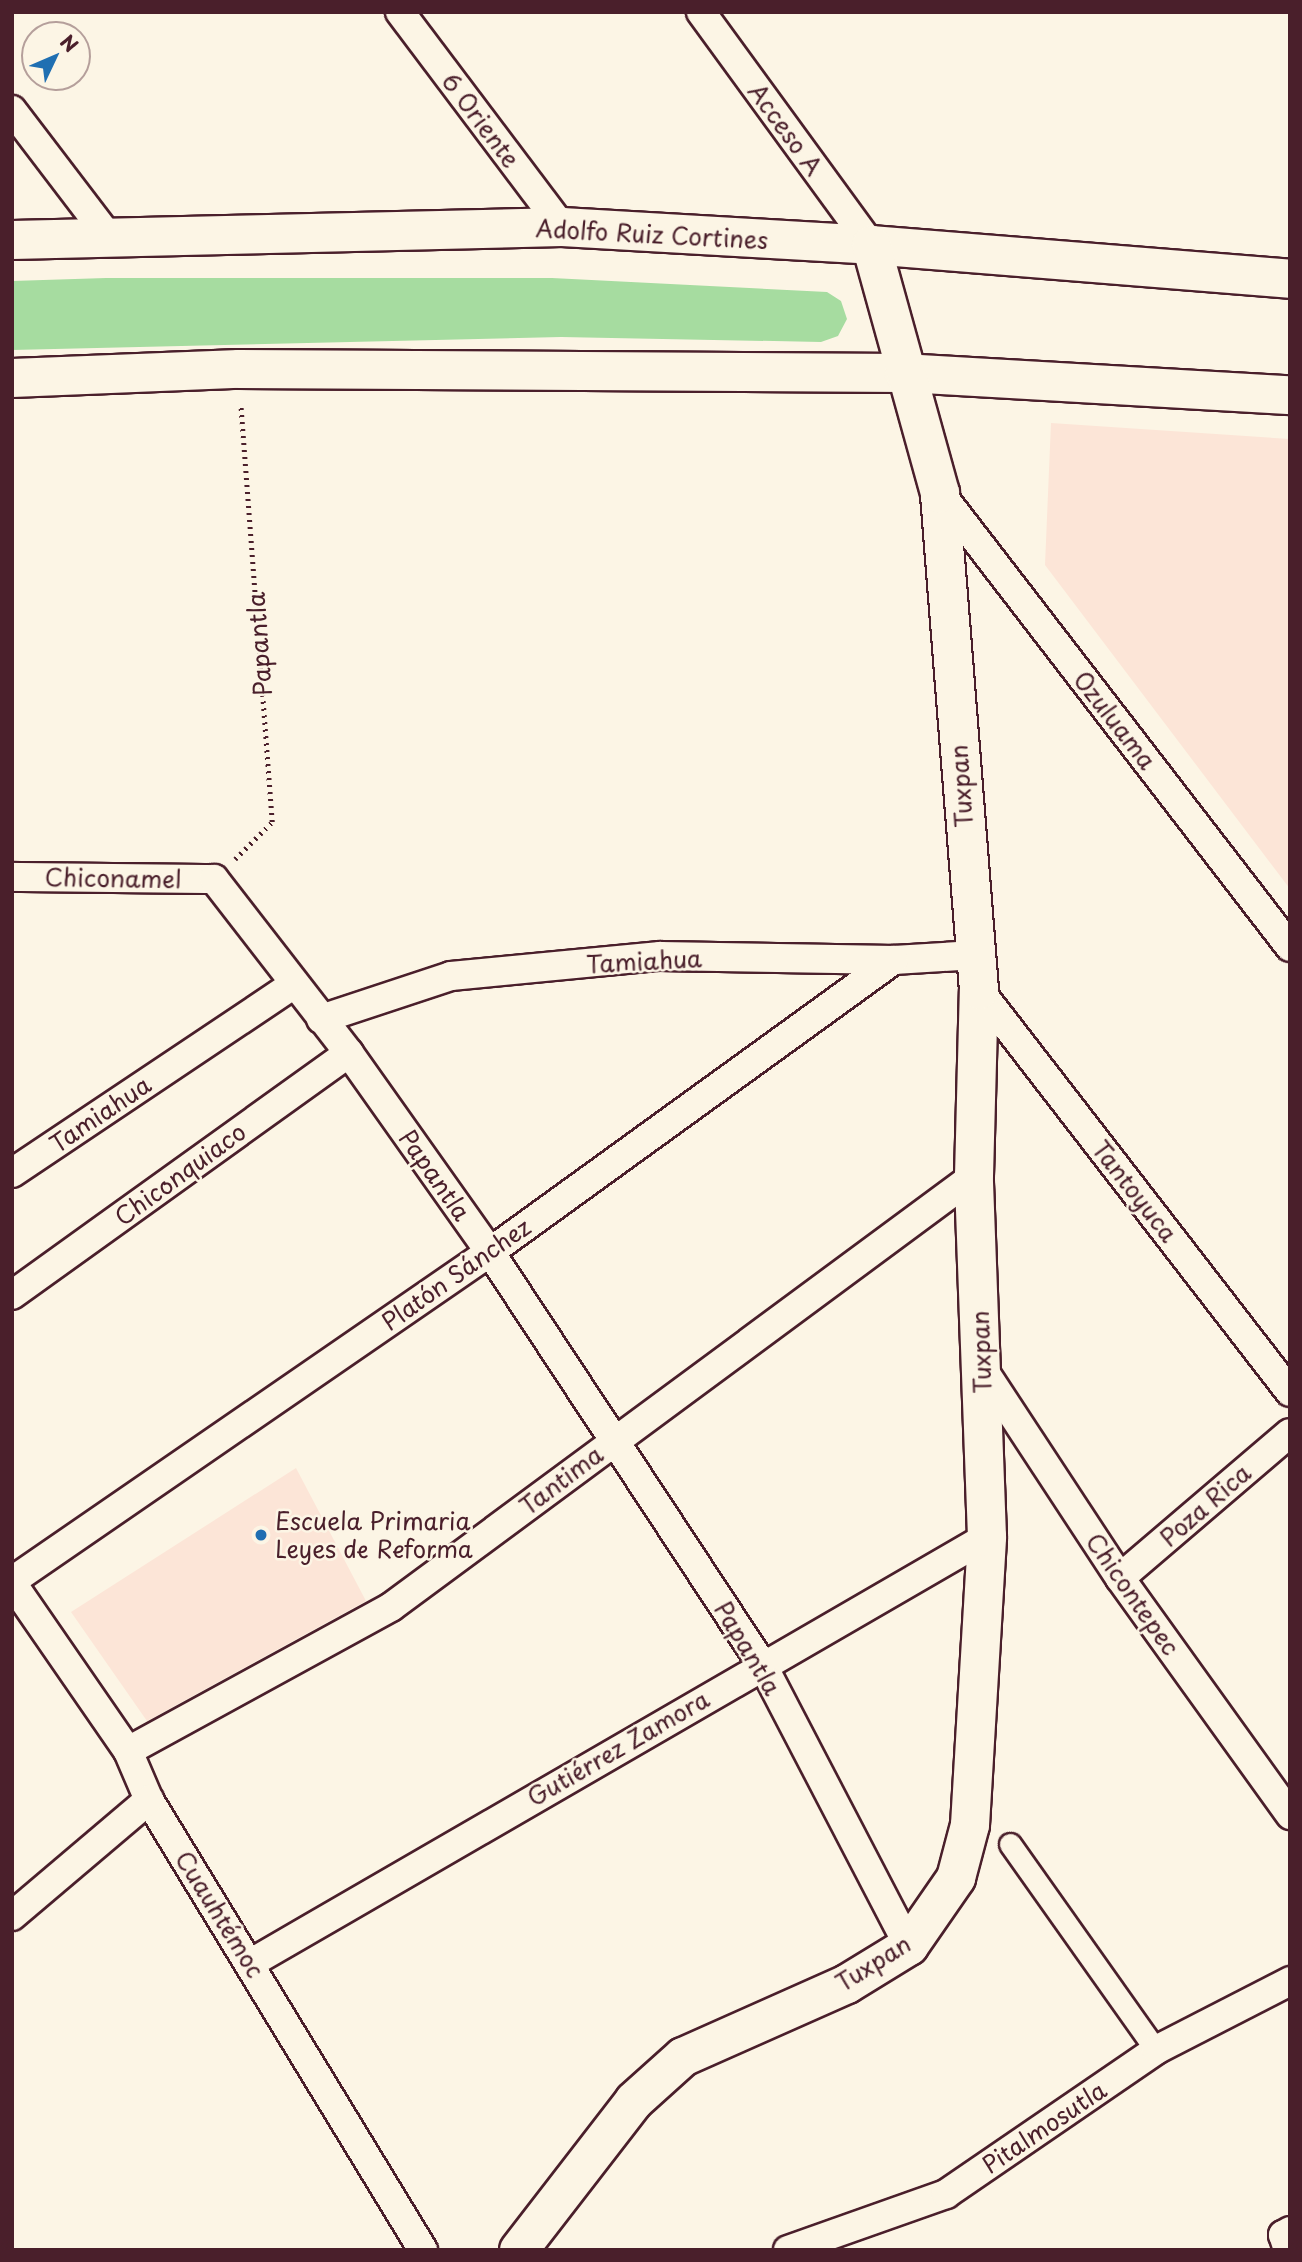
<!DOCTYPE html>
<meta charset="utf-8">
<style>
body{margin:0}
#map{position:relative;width:1302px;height:2262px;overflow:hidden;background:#fcf5e5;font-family:"Playpen Sans",sans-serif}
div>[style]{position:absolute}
.built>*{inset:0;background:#fce5d7}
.green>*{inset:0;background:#a6dca0}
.path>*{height:4.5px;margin-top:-2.25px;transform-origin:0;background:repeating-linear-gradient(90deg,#4a1f2b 0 2px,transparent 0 7px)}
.roads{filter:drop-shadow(2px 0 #4a1f2b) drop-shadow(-2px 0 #4a1f2b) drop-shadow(0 2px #4a1f2b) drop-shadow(0 -2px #4a1f2b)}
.pedestrian>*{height:21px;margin:-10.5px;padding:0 10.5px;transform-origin:10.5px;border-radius:10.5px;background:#fcf5e5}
.minor>*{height:28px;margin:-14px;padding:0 14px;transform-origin:14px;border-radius:14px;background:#fcf5e5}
.secondary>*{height:38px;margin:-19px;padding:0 19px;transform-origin:19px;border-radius:19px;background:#fcf5e5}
.dots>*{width:19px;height:19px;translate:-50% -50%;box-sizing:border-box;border:4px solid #fcf5e5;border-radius:50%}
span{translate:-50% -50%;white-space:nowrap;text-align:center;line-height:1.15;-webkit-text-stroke:5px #fcf5e5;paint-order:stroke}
.street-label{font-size:24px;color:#4a1f2b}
.poi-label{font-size:24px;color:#4a1f2b}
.left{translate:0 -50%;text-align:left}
.frame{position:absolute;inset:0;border:14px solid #4a1f2b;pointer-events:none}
.north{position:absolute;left:21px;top:21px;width:70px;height:70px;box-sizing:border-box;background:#fcf5e5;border:2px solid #b59f9b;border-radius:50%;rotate:46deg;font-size:19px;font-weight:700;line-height:28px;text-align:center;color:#4a1f2b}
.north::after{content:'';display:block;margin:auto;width:24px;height:32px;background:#1f6fb2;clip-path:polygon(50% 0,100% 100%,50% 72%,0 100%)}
</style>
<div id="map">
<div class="built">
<div style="clip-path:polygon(1051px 423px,1290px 439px,1290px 889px,1045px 565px)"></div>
<div style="clip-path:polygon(296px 1468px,366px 1601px,147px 1721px,71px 1612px)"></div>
</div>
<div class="green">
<div style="clip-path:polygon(106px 278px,552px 278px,827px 292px,841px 301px,847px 319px,838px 336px,821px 342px,561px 337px,12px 350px,12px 281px)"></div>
</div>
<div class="path">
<div style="left:235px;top:859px;width:52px;rotate:-45deg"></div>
<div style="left:272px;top:822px;width:418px;rotate:-94.3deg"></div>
</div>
<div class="roads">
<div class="pedestrian">
<div style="left:1010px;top:1844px;width:252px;rotate:54.7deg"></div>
</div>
<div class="minor">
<div style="left:400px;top:12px;width:269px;rotate:53deg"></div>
<div style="left:701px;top:12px;width:288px;rotate:53.9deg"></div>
<div style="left:12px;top:110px;width:158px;rotate:52.7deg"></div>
<div style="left:940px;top:493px;width:573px;rotate:52.37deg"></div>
<div style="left:12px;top:877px;width:202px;rotate:0.6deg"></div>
<div style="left:214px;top:879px;width:220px;rotate:52.2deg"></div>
<div style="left:349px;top:1053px;width:244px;rotate:54.7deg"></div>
<div style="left:490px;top:1252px;width:494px;rotate:56.6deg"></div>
<div style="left:762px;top:1664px;width:318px;rotate:62.5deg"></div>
<div style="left:979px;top:990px;width:508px;rotate:52.27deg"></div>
<div style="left:321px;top:1019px;width:137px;rotate:-18.3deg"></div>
<div style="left:451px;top:976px;width:210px;rotate:-5.5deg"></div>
<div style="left:660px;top:956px;width:234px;rotate:1deg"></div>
<div style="left:894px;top:960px;width:81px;rotate:-3.5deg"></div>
<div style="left:12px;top:1173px;width:338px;rotate:-33.8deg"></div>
<div style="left:12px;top:1295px;width:415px;rotate:-35.7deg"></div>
<div style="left:982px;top:1368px;width:251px;rotate:56.7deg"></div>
<div style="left:1120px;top:1578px;width:292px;rotate:54.3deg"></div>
<div style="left:1120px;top:1578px;width:223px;rotate:-40.5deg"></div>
<div style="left:12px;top:1581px;width:580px;rotate:-34.54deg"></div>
<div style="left:490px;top:1252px;width:498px;rotate:-35.9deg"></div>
<div style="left:12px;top:1583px;width:204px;rotate:55.4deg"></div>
<div style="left:128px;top:1751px;width:53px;rotate:66.8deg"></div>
<div style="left:149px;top:1800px;width:527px;rotate:58.66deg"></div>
<div style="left:128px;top:1751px;width:300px;rotate:-28.7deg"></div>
<div style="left:391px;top:1607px;width:725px;rotate:-36.47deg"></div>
<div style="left:12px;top:1916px;width:180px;rotate:-40.3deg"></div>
<div style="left:251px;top:1963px;width:850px;rotate:-30.06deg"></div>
<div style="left:788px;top:2250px;width:168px;rotate:-19.5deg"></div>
<div style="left:946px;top:2194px;width:255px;rotate:-34.4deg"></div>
<div style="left:1156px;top:2050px;width:151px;rotate:-27.2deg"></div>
<div style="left:1288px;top:2250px;width:16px;rotate:-108deg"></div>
<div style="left:1283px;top:2235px;width:8px;rotate:-30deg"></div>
</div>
<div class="secondary">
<div style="left:12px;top:240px;width:550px;rotate:-1.35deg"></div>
<div style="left:562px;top:227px;width:310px;rotate:3.3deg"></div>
<div style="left:871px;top:245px;width:420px;rotate:4.6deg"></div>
<div style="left:12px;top:378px;width:227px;rotate:-2.3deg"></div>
<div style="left:239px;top:369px;width:665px;rotate:0.34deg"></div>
<div style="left:904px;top:373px;width:387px;rotate:3.3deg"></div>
<div style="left:519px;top:2250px;width:188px;rotate:-52.3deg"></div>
<div style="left:634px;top:2101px;width:66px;rotate:-41.9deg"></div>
<div style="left:683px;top:2057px;width:180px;rotate:-24deg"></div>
<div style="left:847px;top:1984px;width:73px;rotate:-31.5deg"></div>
<div style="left:909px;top:1946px;width:83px;rotate:-55.3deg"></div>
<div style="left:956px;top:1878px;width:55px;rotate:-75.2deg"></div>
<div style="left:970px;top:1825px;width:289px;rotate:-86.6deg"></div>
<div style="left:987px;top:1537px;width:361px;rotate:-92.1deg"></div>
<div style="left:974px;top:1176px;width:186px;rotate:-88.5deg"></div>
<div style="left:979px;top:990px;width:499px;rotate:-94.5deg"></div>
<div style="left:940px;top:493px;width:257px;rotate:-105.5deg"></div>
</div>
</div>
<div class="dots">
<div style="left:261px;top:1535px;background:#1f6fb2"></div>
</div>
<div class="street-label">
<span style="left:481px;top:120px;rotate:53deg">6 Oriente</span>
<span style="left:786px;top:129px;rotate:54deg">Acceso A</span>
<span style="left:652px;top:234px;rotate:3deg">Adolfo Ruiz Cortines</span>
<span style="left:259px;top:644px;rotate:-94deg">Papantla</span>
<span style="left:1115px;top:720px;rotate:52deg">Ozuluama</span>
<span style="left:961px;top:786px;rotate:-94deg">Tuxpan</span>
<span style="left:113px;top:878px;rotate:1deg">Chiconamel</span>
<span style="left:644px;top:961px;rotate:-3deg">Tamiahua</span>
<span style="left:100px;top:1114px;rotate:-34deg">Tamiahua</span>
<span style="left:180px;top:1174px;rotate:-36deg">Chiconquiaco</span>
<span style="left:435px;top:1175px;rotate:55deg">Papantla</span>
<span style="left:1135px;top:1191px;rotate:52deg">Tantoyuca</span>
<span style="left:456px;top:1274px;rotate:-35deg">Platón Sánchez</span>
<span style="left:981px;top:1352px;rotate:-92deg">Tuxpan</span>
<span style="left:561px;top:1480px;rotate:-37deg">Tantima</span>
<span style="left:1205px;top:1505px;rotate:-41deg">Poza Rica</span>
<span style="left:1133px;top:1594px;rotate:55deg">Chicontepec</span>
<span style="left:748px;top:1648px;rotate:59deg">Papantla</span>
<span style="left:618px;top:1748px;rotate:-30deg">Gutiérrez Zamora</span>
<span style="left:220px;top:1914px;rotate:58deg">Cuauhtémoc</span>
<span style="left:873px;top:1963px;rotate:-32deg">Tuxpan</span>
<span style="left:1044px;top:2127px;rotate:-34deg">Pitalmosutla</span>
</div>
<div class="poi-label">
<span class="left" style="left:275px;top:1535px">Escuela Primaria<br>Leyes de Reforma</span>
</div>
<div class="frame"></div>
<div class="north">N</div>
</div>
